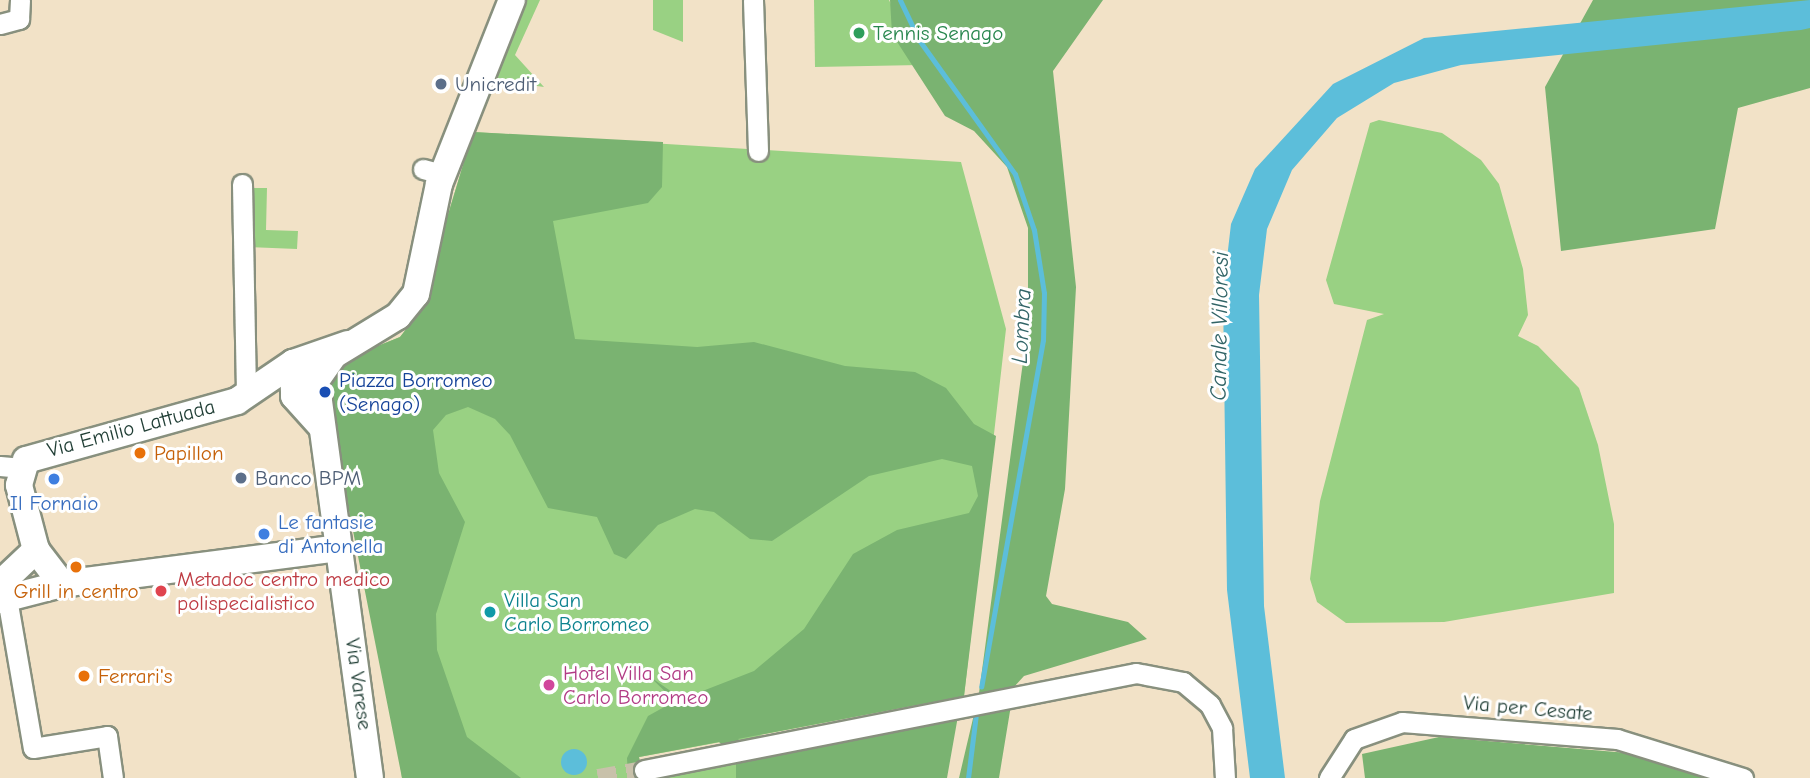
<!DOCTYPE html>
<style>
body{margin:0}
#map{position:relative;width:1810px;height:778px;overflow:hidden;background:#f2e2c7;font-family:"Comic Neue",sans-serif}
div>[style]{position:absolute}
.green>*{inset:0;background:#99d183}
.forest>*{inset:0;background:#7ab371}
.water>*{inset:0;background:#5cbeda}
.round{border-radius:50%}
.stream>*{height:5px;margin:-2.5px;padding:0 2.5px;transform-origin:2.5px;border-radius:2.5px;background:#5cbeda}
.street-tunnel>*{height:19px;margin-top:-9.5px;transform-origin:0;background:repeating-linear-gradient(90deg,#c8c1aa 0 19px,transparent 0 29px)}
.roads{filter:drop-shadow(2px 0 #88907e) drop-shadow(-2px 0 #88907e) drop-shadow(0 2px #88907e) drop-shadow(0 -2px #88907e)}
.street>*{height:19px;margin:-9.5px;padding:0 9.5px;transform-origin:9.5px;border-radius:9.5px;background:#fff}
.secondary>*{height:26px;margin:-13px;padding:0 13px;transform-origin:13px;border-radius:13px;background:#fff}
.dots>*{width:19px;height:19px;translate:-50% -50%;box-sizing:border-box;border:4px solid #fff;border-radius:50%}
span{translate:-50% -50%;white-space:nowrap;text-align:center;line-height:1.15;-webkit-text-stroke:6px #fff;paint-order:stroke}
.leisure-label{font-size:21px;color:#27864d}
.left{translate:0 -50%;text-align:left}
.service-label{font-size:21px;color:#4e5e75}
.transit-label{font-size:21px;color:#164399}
.street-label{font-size:21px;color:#1f3d34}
.food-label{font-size:21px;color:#c56008}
.shop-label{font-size:21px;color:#366cbe}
.health-label{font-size:21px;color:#be3a42}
.culture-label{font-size:21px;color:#0d838f}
.hotel-label{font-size:21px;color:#b23c85}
.water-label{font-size:23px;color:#316466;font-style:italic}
</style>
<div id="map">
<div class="green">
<div style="clip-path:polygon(522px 0,540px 0,515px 55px,544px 87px,490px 79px)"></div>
<div style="clip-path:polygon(653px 0,683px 0,683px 42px,653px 30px)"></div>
<div style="clip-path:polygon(814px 0,889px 0,920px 65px,815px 67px)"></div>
<div style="clip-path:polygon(1379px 120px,1442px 133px,1481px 160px,1499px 184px,1523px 269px,1528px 315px,1518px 336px,1538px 346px,1579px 388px,1598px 445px,1614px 524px,1614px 593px,1444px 622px,1346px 623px,1317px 602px,1310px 579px,1320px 501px,1367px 320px,1384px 314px,1334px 304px,1326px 280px,1370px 123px)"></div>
<div style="clip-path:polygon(evenodd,473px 132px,961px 162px,1006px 329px,964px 696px,760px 735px,786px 749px,947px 778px,402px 778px,348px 358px,400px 337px,418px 314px,473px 132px,737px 739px,758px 754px,643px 777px,639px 757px,737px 739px)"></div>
<div style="clip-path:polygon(250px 188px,267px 188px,266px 230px,298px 231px,297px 249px,250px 247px)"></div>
</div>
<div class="forest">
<div style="clip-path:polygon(890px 0,1103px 0,1053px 71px,1076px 287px,1065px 489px,1046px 596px,1052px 604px,1128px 622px,1147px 639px,1024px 676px,1014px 687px,999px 778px,959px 778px,979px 693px,1028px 324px,1028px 228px,1007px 167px,974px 131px,945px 116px,892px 34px)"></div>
<div style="clip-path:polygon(1593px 0,1810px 0,1810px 88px,1738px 108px,1715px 229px,1561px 251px,1545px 87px)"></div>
<div style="clip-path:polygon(473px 132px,663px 142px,662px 187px,648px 203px,553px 221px,575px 339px,697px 347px,754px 342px,845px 366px,915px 372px,946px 388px,974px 424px,996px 436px,964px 696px,738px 739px,759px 754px,958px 716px,947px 778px,736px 778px,736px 758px,719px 742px,639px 757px,643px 777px,668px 772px,667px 778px,628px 778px,627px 758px,648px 716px,675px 701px,649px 676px,682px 699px,754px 671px,804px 629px,853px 554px,897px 530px,969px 513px,978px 496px,972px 466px,942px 459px,869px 476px,772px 541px,750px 539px,714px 512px,695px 509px,658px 525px,626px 559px,614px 554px,597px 517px,548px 508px,510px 435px,495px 419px,468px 407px,446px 415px,433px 430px,439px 473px,465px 522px,436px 614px,437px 650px,467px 737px,521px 778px,402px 778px,328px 405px,329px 379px,348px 358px,400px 337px,418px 314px)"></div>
<div style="clip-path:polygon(1439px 737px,1628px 753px,1704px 778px,1365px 778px,1362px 754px)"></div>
</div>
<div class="water">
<div style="clip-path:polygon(1810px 0,1810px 28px,1801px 30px,1461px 65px,1394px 83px,1337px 118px,1292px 170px,1267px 229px,1259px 295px,1264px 606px,1285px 778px,1250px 778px,1227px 590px,1223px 293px,1231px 224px,1255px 169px,1333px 84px,1424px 38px)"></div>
<div class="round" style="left:561px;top:749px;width:26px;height:26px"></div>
</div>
<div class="stream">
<div style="left:900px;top:0;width:44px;rotate:64.6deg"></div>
<div style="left:919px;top:40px;width:165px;rotate:54.4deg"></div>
<div style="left:1015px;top:174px;width:59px;rotate:71.3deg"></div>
<div style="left:1034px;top:230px;width:64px;rotate:81deg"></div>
<div style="left:1044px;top:293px;width:47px;rotate:91.2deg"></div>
<div style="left:1043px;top:340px;width:352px;rotate:100.1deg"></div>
<div style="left:968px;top:778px;width:64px;rotate:-82.9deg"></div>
</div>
<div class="street-tunnel">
<div style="left:598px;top:778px;width:47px;rotate:-9.9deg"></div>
</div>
<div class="roads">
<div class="street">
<div style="left:753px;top:0;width:151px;rotate:88.1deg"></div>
<div style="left:0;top:24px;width:20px;rotate:-15deg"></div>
<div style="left:19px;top:19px;width:19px;rotate:-87deg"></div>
<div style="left:423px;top:169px;width:20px;rotate:15deg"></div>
<div style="left:242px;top:184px;width:212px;rotate:88.9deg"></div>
<div style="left:0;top:466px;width:22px;rotate:5deg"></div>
<div style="left:7px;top:598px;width:152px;rotate:80.2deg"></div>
<div style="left:33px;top:748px;width:75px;rotate:-9.2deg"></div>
<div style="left:107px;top:736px;width:42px;rotate:81.9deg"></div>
<div style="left:644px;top:770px;width:501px;rotate:-11.15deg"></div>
<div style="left:1136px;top:673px;width:48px;rotate:10.8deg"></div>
<div style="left:1183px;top:682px;width:35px;rotate:40deg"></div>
<div style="left:1210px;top:705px;width:26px;rotate:62deg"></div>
<div style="left:1222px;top:728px;width:50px;rotate:86.6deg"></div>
<div style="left:1329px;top:778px;width:46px;rotate:-57.3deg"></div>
<div style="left:1354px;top:739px;width:51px;rotate:-19.5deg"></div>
<div style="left:1402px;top:722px;width:216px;rotate:4.5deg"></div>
<div style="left:1617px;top:739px;width:132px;rotate:17.2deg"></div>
</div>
<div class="secondary">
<div style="left:293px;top:363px;width:33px;rotate:88deg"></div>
<div style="left:294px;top:396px;width:39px;rotate:48deg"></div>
<div style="left:304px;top:369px;width:17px;rotate:50deg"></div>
<div style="left:315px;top:382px;width:19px;rotate:78deg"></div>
<div style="left:319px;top:401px;width:380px;rotate:82.3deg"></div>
<div style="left:315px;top:382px;width:33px;rotate:-55deg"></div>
<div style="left:334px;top:355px;width:75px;rotate:-31.4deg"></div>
<div style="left:398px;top:316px;width:28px;rotate:-51deg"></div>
<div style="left:416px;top:294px;width:112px;rotate:-78.2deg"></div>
<div style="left:439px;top:184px;width:198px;rotate:-68.4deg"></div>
<div style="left:0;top:584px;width:50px;rotate:-43.4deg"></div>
<div style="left:62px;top:584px;width:43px;rotate:-127.4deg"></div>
<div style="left:36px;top:550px;width:67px;rotate:-104.7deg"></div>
<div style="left:19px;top:485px;width:26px;rotate:-74deg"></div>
<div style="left:26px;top:460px;width:219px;rotate:-15.6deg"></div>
<div style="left:237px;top:401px;width:68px;rotate:-34.2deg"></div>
<div style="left:293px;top:363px;width:58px;rotate:-19.1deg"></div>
<div style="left:0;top:600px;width:64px;rotate:-14.5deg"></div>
<div style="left:62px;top:584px;width:279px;rotate:-7.4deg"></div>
</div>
</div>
<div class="dots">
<div style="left:859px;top:33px;background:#2e9e5b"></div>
<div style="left:441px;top:84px;background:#5c6f8a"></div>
<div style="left:325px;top:392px;background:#1a4fb4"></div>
<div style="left:140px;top:453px;background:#e8710a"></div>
<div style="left:241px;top:478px;background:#5c6f8a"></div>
<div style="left:54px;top:479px;background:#3f7fe0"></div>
<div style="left:264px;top:534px;background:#3f7fe0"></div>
<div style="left:76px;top:567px;background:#e8710a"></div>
<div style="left:161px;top:591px;background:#e0444e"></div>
<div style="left:490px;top:612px;background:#0f9aa8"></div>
<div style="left:84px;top:676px;background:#e8710a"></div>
<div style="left:549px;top:685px;background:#d1479c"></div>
</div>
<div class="leisure-label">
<span class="left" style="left:873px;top:33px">Tennis Senago</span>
</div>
<div class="service-label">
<span class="left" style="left:455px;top:84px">Unicredit</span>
<span class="left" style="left:255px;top:478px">Banco BPM</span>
</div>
<div class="transit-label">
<span class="left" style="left:339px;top:392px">Piazza Borromeo<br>(Senago)</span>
</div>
<div class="street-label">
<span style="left:131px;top:428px;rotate:-15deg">Via Emilio Lattuada</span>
<span style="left:359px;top:684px;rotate:82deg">Via Varese</span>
<span style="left:1528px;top:708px;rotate:5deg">Via per Cesate</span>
</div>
<div class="food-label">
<span class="left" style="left:154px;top:453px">Papillon</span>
<span style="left:76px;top:591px">Grill in centro</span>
<span class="left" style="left:98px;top:676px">Ferrari's</span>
</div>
<div class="shop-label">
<span style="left:54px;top:503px">Il Fornaio</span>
<span class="left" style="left:278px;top:534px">Le fantasie<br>di Antonella</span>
</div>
<div class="health-label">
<span class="left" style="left:177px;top:591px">Metadoc centro medico<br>polispecialistico</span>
</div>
<div class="culture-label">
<span class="left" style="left:504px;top:612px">Villa San<br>Carlo Borromeo</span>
</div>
<div class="hotel-label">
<span class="left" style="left:563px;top:685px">Hotel Villa San<br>Carlo Borromeo</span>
</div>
<div class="water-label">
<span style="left:1022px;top:326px;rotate:-87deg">Lombra</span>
<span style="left:1220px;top:326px;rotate:-89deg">Canale Villoresi</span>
</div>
</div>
